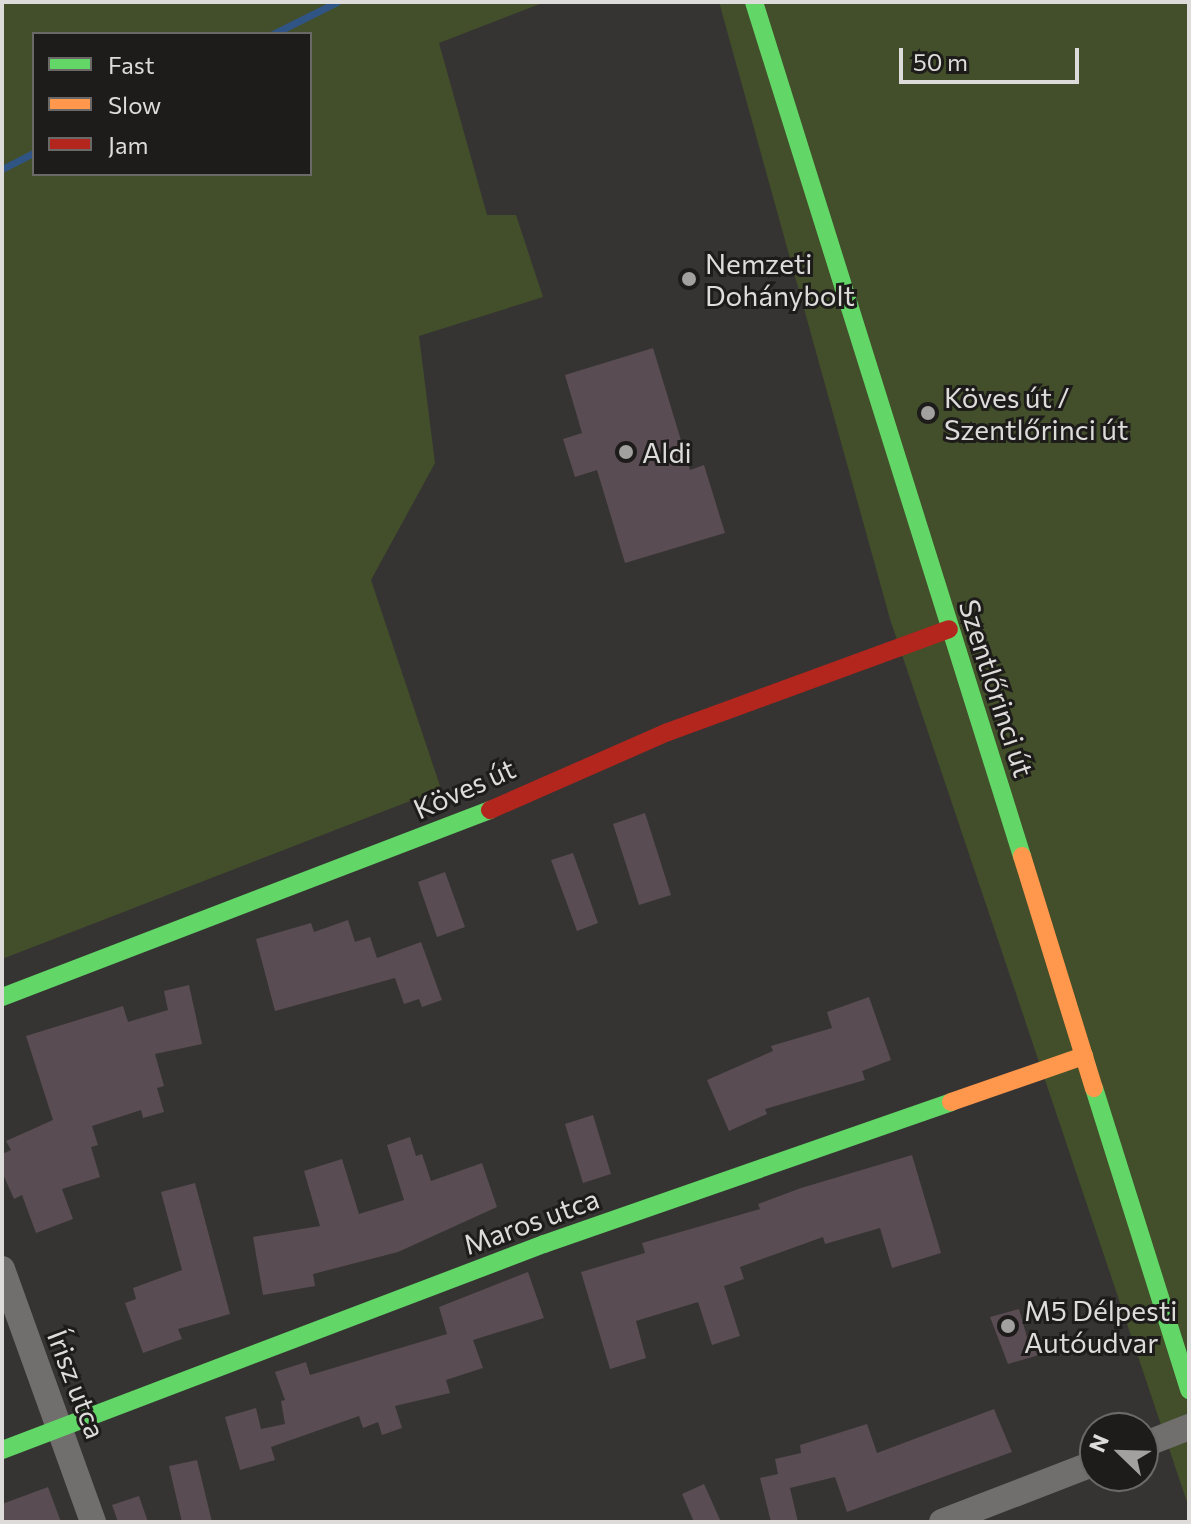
<!DOCTYPE html>
<meta charset="utf-8">
<style>
body{margin:0}
#map{position:relative;width:1191px;height:1524px;overflow:hidden;background:#353432;font-family:Commissioner,sans-serif}
div>[style]{position:absolute}
.green>*{inset:0;background:#424f2a}
.stream>*{height:7px;margin:-3.5px;padding:0 3.5px;transform-origin:3.5px;border-radius:3.5px;background:#305585}
.building>*{inset:0;background:#594c52}
.street>*{height:26px;margin:-13px;padding:0 13px;transform-origin:13px;border-radius:13px;background:#706f6e}
.fast>*{height:18px;margin:-9px;padding:0 9px;transform-origin:9px;border-radius:9px;background:#63d668}
.slow>*{height:18px;margin:-9px;padding:0 9px;transform-origin:9px;border-radius:9px;background:#ff974d}
.jam>*{height:18px;margin:-9px;padding:0 9px;transform-origin:9px;border-radius:9px;background:#b3261e}
.dots>*{width:22px;height:22px;translate:-50% -50%;box-sizing:border-box;border:4px solid #1d1c1a;border-radius:50%}
span{translate:-50% -50%;white-space:nowrap;text-align:center;line-height:1.15;-webkit-text-stroke:6px #1d1c1a;paint-order:stroke}
.poi-label{font-size:28px;color:#dddcda}
.left{translate:0 -50%;text-align:left}
.street-label{font-size:28px;color:#dddcda}
.frame{position:absolute;inset:0;border:4px solid #dddcda;pointer-events:none}
.legend{position:absolute;left:32px;top:32px;width:280px;height:144px;box-sizing:border-box;background:#1d1c1a;border:2px solid #6a6967;margin:0;padding:10px 14px;list-style:none;font-size:24px;color:#dddcda}
.legend li{display:flex;align-items:center;gap:16px;height:40px}
.legend b{width:40px;border:2px solid #6a6967}
.north{position:absolute;left:1079px;top:1412px;width:80px;height:80px;box-sizing:border-box;background:#1d1c1a;border:2px solid #6a6967;border-radius:50%;rotate:293deg;font-size:22px;font-weight:700;line-height:32px;text-align:center;color:#dddcda}
.north::after{content:'';display:block;margin:auto;width:28px;height:36px;background:#a2a19f;clip-path:polygon(50% 0,100% 100%,50% 72%,0 100%)}
.scale{position:absolute;left:899px;top:48px;width:180px;height:36px;box-sizing:border-box;border:4px solid #dddcda;border-top:0;padding-left:10px;font-size:24px;line-height:28px;white-space:nowrap;color:#dddcda;-webkit-text-stroke:6px #1d1c1a;paint-order:stroke}
</style>
<div id="map">
<div class="green">
<div style="clip-path:polygon(evenodd,2px 2px,545px 2px,439px 43px,487px 215px,516px 215px,543px 297px,419px 336px,435px 463px,371px 580px,441px 789px,2px 959px,2px 2px,310px 34px,310px 174px,34px 174px,34px 34px,310px 34px)"></div>
<div style="clip-path:polygon(719px 2px,1189px 2px,1189px 1508px,890px 619px)"></div>
</div>
<div class="stream">
<div style="left:273px;top:34px;width:72px;rotate:-26.6deg"></div>
<div style="left:2px;top:169px;width:36px;rotate:-27deg"></div>
</div>
<div class="building">
<div style="clip-path:polygon(653px 348px,690px 470px,704px 465px,725px 533px,625px 563px,597px 470px,575px 477px,563px 439px,582px 433px,565px 375px)"></div>
<div style="clip-path:polygon(645px 813px,671px 895px,639px 905px,613px 824px)"></div>
<div style="clip-path:polygon(573px 853px,598px 923px,577px 931px,551px 860px)"></div>
<div style="clip-path:polygon(445px 872px,465px 927px,437px 937px,418px 882px)"></div>
<div style="clip-path:polygon(348px 920px,355px 942px,370px 937px,377px 958px,421px 942px,442px 1000px,422px 1007px,419px 999px,404px 1004px,395px 978px,275px 1011px,256px 939px,311px 923px,314px 932px)"></div>
<div style="clip-path:polygon(189px 985px,202px 1044px,155px 1054px,164px 1086px,157px 1088px,164px 1112px,143px 1118px,141px 1110px,92px 1126px,98px 1145px,91px 1147px,100px 1177px,62px 1189px,73px 1219px,36px 1233px,22px 1195px,14px 1199px,2px 1172px,2px 1154px,11px 1150px,6px 1141px,53px 1120px,26px 1036px,123px 1006px,128px 1022px,168px 1010px,164px 991px)"></div>
<div style="clip-path:polygon(869px 997px,891px 1060px,862px 1071px,865px 1080px,765px 1109px,767px 1114px,729px 1131px,707px 1080px,773px 1051px,771px 1046px,832px 1028px,827px 1012px)"></div>
<div style="clip-path:polygon(593px 1115px,611px 1174px,583px 1183px,565px 1124px)"></div>
<div style="clip-path:polygon(410px 1137px,416px 1156px,422px 1154px,431px 1181px,482px 1163px,497px 1207px,398px 1252px,313px 1274px,315px 1286px,263px 1295px,253px 1237px,320px 1226px,304px 1171px,342px 1159px,359px 1214px,404px 1200px,387px 1145px)"></div>
<div style="clip-path:polygon(912px 1155px,941px 1253px,892px 1268px,880px 1228px,825px 1244px,823px 1237px,740px 1267px,744px 1279px,724px 1286px,740px 1336px,712px 1345px,698px 1302px,636px 1321px,646px 1358px,610px 1369px,581px 1272px,645px 1253px,642px 1243px,760px 1209px,758px 1204px,801px 1188px)"></div>
<div style="clip-path:polygon(195px 1183px,230px 1314px,178px 1329px,182px 1339px,143px 1353px,125px 1303px,136px 1299px,133px 1288px,182px 1270px,161px 1192px)"></div>
<div style="clip-path:polygon(528px 1272px,544px 1318px,473px 1340px,483px 1368px,446px 1380px,450px 1393px,395px 1406px,402px 1428px,382px 1435px,378px 1422px,363px 1428px,359px 1416px,271px 1447px,275px 1460px,240px 1470px,225px 1417px,256px 1408px,261px 1429px,285px 1424px,281px 1401px,285px 1400px,275px 1372px,306px 1362px,310px 1375px,447px 1334px,439px 1307px)"></div>
<div style="clip-path:polygon(1019px 1309px,1027px 1337px,1034px 1335px,1039px 1355px,1008px 1364px,990px 1317px)"></div>
<div style="clip-path:polygon(994px 1409px,1012px 1452px,847px 1512px,835px 1477px,790px 1488px,798px 1522px,771px 1522px,760px 1478px,778px 1474px,775px 1459px,801px 1453px,800px 1445px,867px 1424px,877px 1453px)"></div>
<div style="clip-path:polygon(197px 1460px,212px 1522px,182px 1522px,169px 1466px)"></div>
<div style="clip-path:polygon(704px 1484px,721px 1522px,694px 1522px,682px 1494px)"></div>
<div style="clip-path:polygon(48px 1487px,61px 1522px,2px 1522px,2px 1504px)"></div>
<div style="clip-path:polygon(139px 1496px,148px 1522px,118px 1522px,112px 1505px)"></div>
</div>
<div class="street">
<div style="left:2px;top:1269px;width:269px;rotate:70.2deg"></div>
<div style="left:1143px;top:1445px;width:49px;rotate:-21.4deg"></div>
<div style="left:942px;top:1522px;width:164px;rotate:-21.1deg"></div>
</div>
<div class="fast">
<div style="left:754px;top:2px;width:895px;rotate:72.58deg"></div>
<div style="left:2px;top:997px;width:523px;rotate:-20.97deg"></div>
<div style="left:1094px;top:1088px;width:317px;rotate:72.5deg"></div>
<div style="left:2px;top:1450px;width:580px;rotate:-20.81deg"></div>
<div style="left:544px;top:1244px;width:431px;rotate:-19.2deg"></div>
</div>
<div class="slow">
<div style="left:1022px;top:856px;width:243px;rotate:72.8deg"></div>
<div style="left:951px;top:1102px;width:141px;rotate:-19.1deg"></div>
</div>
<div class="jam">
<div style="left:490px;top:810px;width:194px;rotate:-23.7deg"></div>
<div style="left:668px;top:732px;width:299px;rotate:-20.1deg"></div>
</div>
<div class="dots">
<div style="left:689px;top:279px;background:#a2a19f"></div>
<div style="left:928px;top:413px;background:#a2a19f"></div>
<div style="left:626px;top:452px;background:#a2a19f"></div>
<div style="left:1008px;top:1326px;background:#a2a19f"></div>
</div>
<div class="poi-label">
<span class="left" style="left:705px;top:279px">Nemzeti<br>Dohánybolt</span>
<span class="left" style="left:944px;top:413px">Köves út /<br>Szentlőrinci út</span>
<span class="left" style="left:642px;top:452px">Aldi</span>
<span class="left" style="left:1024px;top:1326px">M5 Délpesti<br>Autóudvar</span>
</div>
<div class="street-label">
<span style="left:997px;top:688px;rotate:72deg">Szentlőrinci út</span>
<span style="left:464px;top:788px;rotate:-24deg">Köves út</span>
<span style="left:531px;top:1221px;rotate:-20deg">Maros utca</span>
<span style="left:77px;top:1384px;rotate:69deg">Írisz utca</span>
</div>
<div class="frame"></div>
<ul class="legend">
<li><b style="height:10px;background:#63d668"></b>Fast</li>
<li><b style="height:10px;background:#ff974d"></b>Slow</li>
<li><b style="height:10px;background:#b3261e"></b>Jam</li>
</ul>
<div class="north">N</div>
<div class="scale">50 m</div>
</div>
